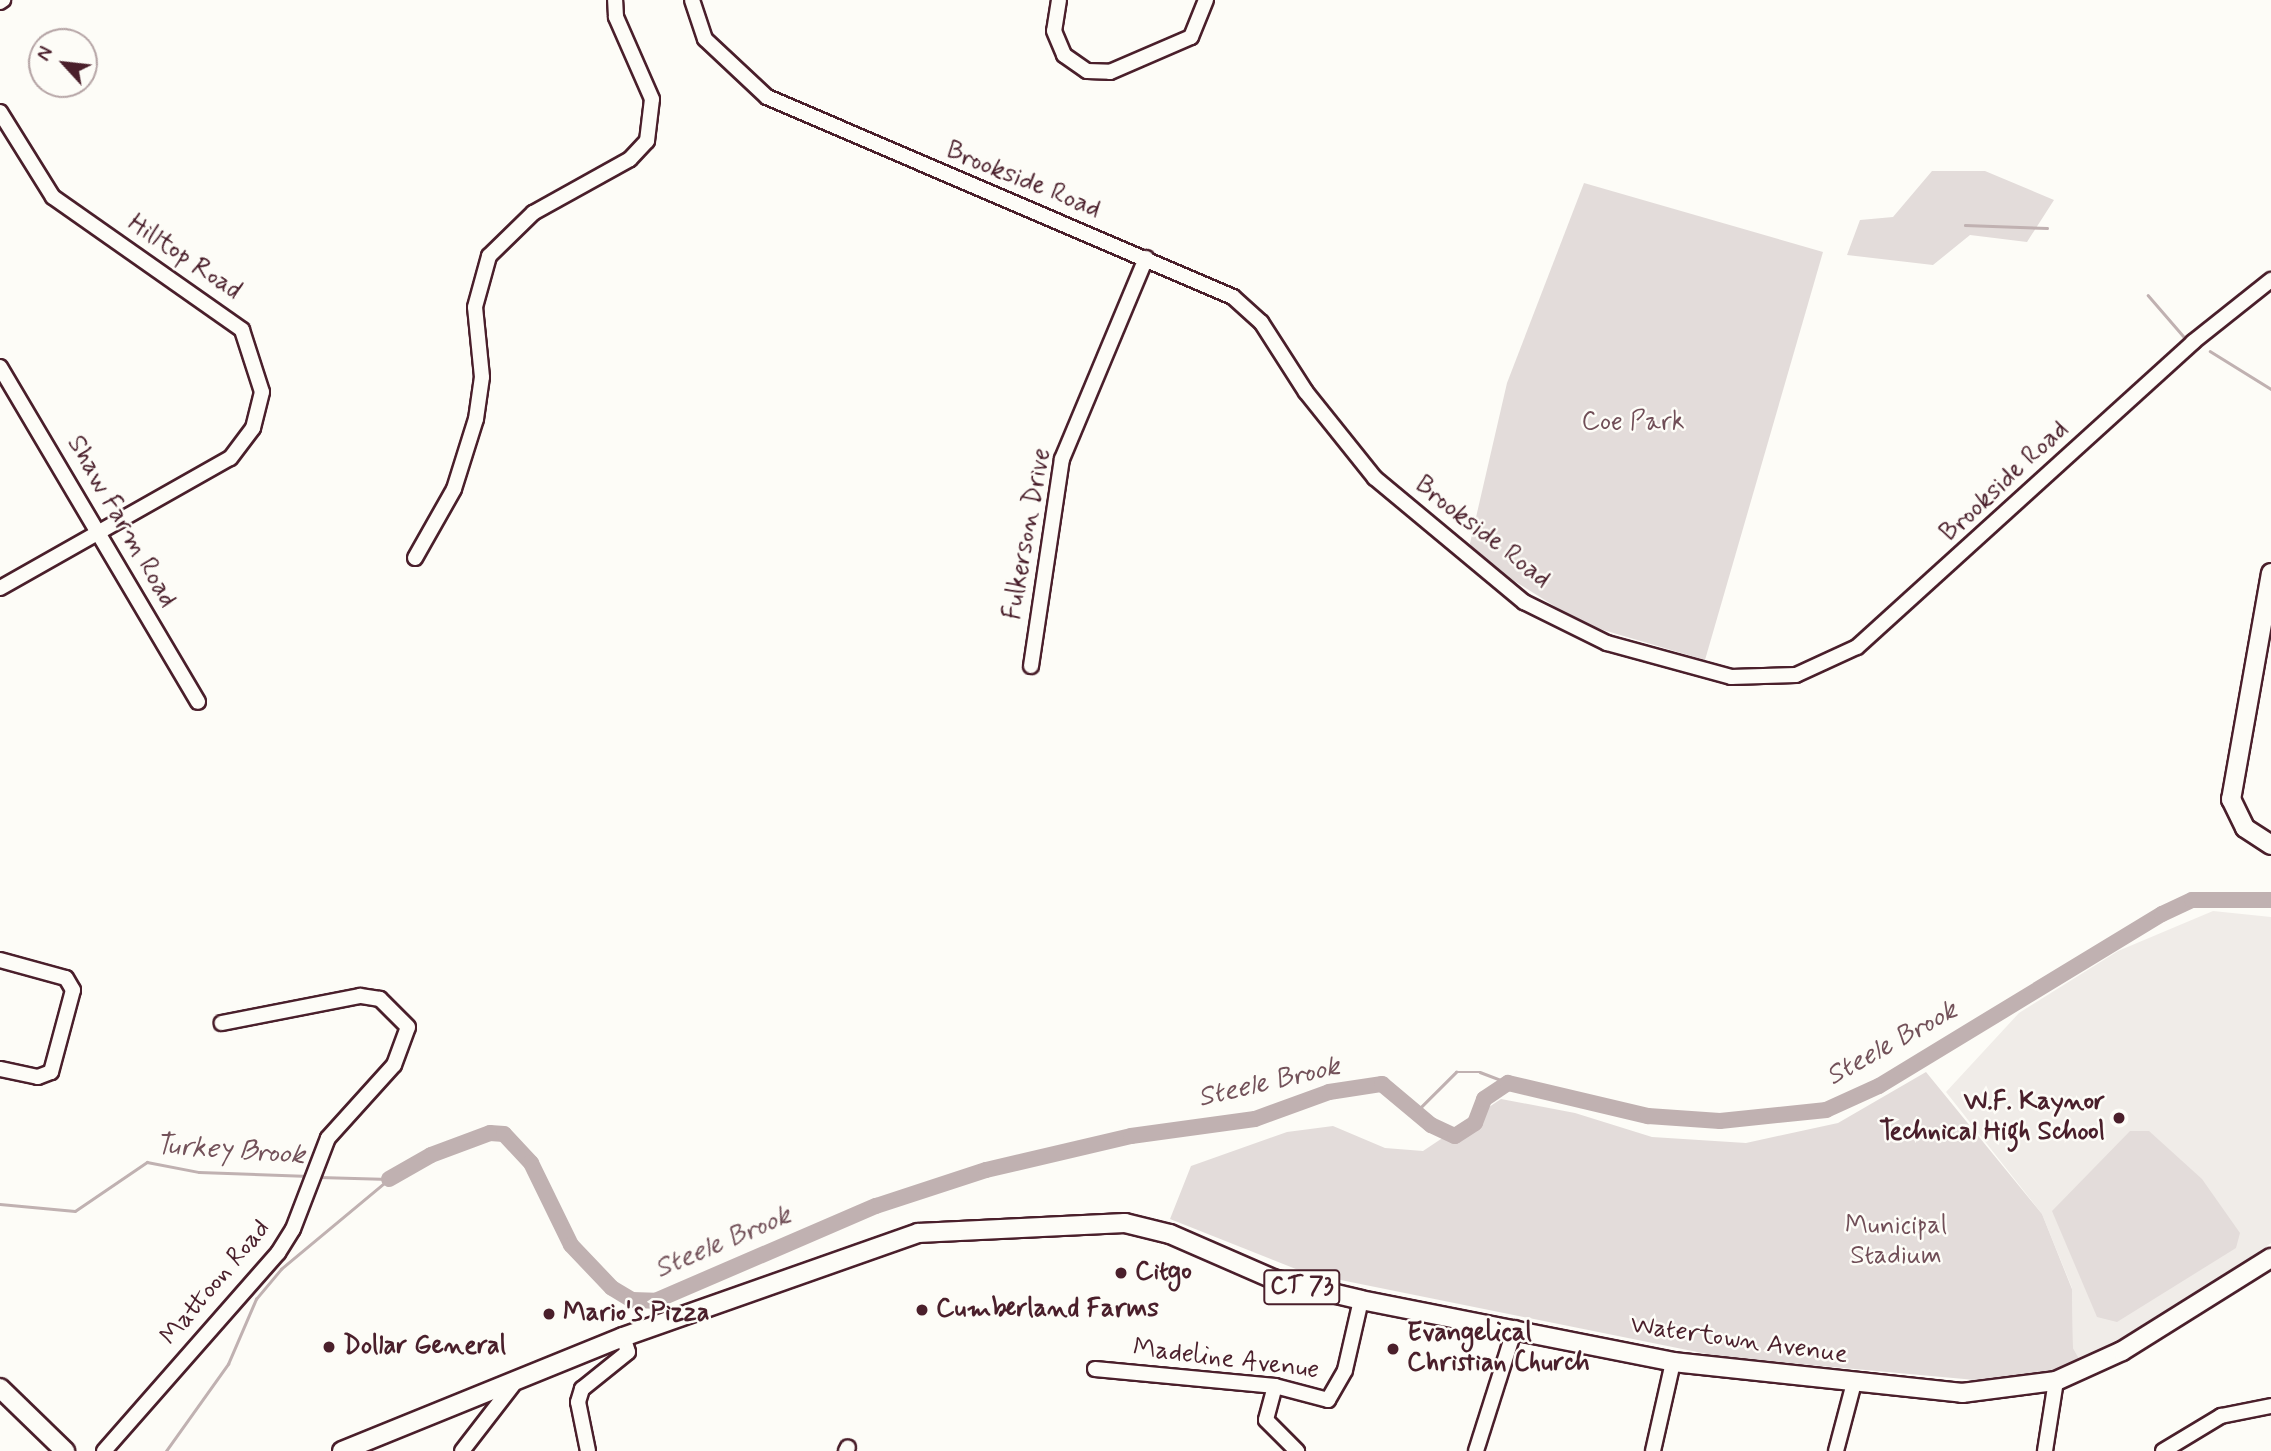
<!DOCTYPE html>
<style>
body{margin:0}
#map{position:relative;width:2271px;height:1451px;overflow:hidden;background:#fdfcf7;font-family:Mynerve,sans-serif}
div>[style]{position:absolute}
.built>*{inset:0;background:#f0ece8}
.green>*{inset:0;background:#e3dcda}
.stream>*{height:2.5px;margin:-1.25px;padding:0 1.25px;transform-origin:1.25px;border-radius:1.25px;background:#c0b1b1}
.river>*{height:16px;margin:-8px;padding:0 8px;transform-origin:8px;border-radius:8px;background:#c0b1b1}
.roads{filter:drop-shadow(2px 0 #4a1f2b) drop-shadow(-2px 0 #4a1f2b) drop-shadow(0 2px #4a1f2b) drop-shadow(0 -2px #4a1f2b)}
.minor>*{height:14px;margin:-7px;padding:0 7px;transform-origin:7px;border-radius:7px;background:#fdfcf7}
.major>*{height:18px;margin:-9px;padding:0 9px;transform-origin:9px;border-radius:9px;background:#fdfcf7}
.dots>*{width:19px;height:19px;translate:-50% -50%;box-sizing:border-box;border:4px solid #fdfcf7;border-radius:50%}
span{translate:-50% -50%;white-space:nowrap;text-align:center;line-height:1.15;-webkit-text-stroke:5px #fdfcf7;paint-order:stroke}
.shield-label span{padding:2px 5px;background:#fdfcf7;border:2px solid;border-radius:5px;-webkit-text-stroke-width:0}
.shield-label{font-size:24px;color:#4a1f2b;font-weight:700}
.street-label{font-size:26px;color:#4a1f2b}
.park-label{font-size:26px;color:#704e57}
.poi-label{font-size:26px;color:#4a1f2b;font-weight:700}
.right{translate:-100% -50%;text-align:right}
.left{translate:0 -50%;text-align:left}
.water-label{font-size:28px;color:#73525a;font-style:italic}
.north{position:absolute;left:28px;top:28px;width:70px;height:70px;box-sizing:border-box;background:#fdfcf7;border:2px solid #b5a4a5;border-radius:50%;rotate:297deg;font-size:19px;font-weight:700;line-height:28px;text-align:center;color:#4a1f2b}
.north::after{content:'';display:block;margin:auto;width:24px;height:32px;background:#4a1f2b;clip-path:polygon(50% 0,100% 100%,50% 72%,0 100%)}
</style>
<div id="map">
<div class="built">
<div style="clip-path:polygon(2213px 911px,2271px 917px,2271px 1243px,2182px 1305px,2081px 1362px,2073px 1348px,2072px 1288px,2042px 1214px,1946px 1092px,2019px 1013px,2118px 951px)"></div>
</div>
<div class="green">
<div style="clip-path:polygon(1932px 171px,1985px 171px,2054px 200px,2027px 242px,1970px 235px,1933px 265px,1847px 255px,1860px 220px,1893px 217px)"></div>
<div style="clip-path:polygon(1584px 183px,1823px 252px,1705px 660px,1583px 624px,1468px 552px,1507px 383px)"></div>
<div style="clip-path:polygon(1926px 1072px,2042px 1214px,2072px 1289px,2073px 1348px,2081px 1362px,2008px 1383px,1722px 1357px,1306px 1273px,1170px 1219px,1191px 1166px,1287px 1132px,1333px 1126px,1385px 1148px,1423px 1151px,1501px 1099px,1575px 1113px,1652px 1137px,1746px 1143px,1838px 1123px)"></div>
<div style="clip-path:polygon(2130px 1131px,2149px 1131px,2202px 1179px,2240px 1233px,2236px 1248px,2117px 1322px,2097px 1317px,2052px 1211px)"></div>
</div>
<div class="stream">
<div style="left:1965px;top:225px;width:82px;rotate:2.1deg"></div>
<div style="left:2148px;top:295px;width:58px;rotate:49.2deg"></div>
<div style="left:2210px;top:351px;width:72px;rotate:31.9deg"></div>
<div style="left:1418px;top:1110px;width:54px;rotate:-45deg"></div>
<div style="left:1456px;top:1072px;width:24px"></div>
<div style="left:1480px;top:1072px;width:30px;rotate:21deg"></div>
<div style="left:319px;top:1177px;width:70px;rotate:1.6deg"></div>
<div style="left:0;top:1204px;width:75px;rotate:5.3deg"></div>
<div style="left:75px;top:1211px;width:87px;rotate:-34.2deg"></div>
<div style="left:147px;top:1162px;width:53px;rotate:10.9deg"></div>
<div style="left:199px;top:1172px;width:110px;rotate:2.1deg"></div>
<div style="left:166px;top:1451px;width:107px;rotate:-54.5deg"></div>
<div style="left:228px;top:1364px;width:71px;rotate:-66.7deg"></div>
<div style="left:256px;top:1299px;width:39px;rotate:-50deg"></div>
<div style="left:281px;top:1269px;width:141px;rotate:-39.8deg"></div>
</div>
<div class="river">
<div style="left:389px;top:1179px;width:48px;rotate:-29.7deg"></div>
<div style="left:431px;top:1155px;width:63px;rotate:-20.4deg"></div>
<div style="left:490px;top:1133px;width:14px;rotate:4deg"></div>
<div style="left:504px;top:1134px;width:40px;rotate:47deg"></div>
<div style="left:531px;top:1163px;width:91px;rotate:64deg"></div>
<div style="left:571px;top:1245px;width:59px;rotate:46.4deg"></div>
<div style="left:612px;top:1288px;width:23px;rotate:31deg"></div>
<div style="left:632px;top:1300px;width:23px;rotate:2deg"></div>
<div style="left:655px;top:1301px;width:241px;rotate:-23.3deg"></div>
<div style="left:876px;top:1206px;width:116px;rotate:-18.1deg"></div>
<div style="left:986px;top:1170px;width:149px;rotate:-13.2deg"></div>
<div style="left:1131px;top:1136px;width:125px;rotate:-7.8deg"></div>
<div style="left:1255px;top:1119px;width:79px;rotate:-20deg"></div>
<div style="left:1329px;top:1092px;width:54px;rotate:-8.6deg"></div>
<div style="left:1382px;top:1084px;width:64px;rotate:39.9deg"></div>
<div style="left:1431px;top:1125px;width:26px;rotate:25deg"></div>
<div style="left:1455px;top:1136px;width:24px;rotate:-33deg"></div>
<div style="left:1475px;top:1123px;width:26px;rotate:-69deg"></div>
<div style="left:1484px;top:1099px;width:29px;rotate:-34deg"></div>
<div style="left:1508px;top:1083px;width:144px;rotate:13.3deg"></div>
<div style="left:1648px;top:1116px;width:72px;rotate:4deg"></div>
<div style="left:1720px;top:1121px;width:107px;rotate:-5.9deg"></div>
<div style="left:1826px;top:1110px;width:58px;rotate:-24.4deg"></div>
<div style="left:1879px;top:1086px;width:331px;rotate:-31.3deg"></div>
<div style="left:2162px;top:914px;width:33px;rotate:-25deg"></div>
<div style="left:2192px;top:900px;width:79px"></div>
</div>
<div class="roads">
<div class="minor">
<div style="left:692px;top:0;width:41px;rotate:71.6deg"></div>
<div style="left:705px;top:39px;width:85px;rotate:43.1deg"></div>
<div style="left:767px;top:97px;width:507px;rotate:23.23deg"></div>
<div style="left:1233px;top:297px;width:38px;rotate:42deg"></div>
<div style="left:1261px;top:322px;width:83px;rotate:57.3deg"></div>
<div style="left:1306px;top:392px;width:110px;rotate:51.3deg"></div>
<div style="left:1375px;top:478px;width:194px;rotate:39.8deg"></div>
<div style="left:1524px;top:602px;width:93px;rotate:26.3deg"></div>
<div style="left:1607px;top:643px;width:129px;rotate:15.3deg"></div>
<div style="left:1731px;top:677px;width:65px;rotate:-1.8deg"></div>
<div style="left:1796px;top:675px;width:67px;rotate:-24.7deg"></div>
<div style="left:1857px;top:647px;width:454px;rotate:-42.2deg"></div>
<div style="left:2193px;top:342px;width:100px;rotate:-38.5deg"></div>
<div style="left:1059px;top:0;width:31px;rotate:99deg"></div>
<div style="left:1054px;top:31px;width:26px;rotate:67deg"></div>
<div style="left:1064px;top:55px;width:28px;rotate:35deg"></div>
<div style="left:1087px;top:71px;width:23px;rotate:2deg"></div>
<div style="left:1110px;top:72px;width:88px;rotate:-23.4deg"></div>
<div style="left:1191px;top:37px;width:40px;rotate:-68deg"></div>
<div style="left:0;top:2px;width:4px;rotate:-34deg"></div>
<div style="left:0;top:112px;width:100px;rotate:58.1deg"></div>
<div style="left:53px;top:197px;width:231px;rotate:35.1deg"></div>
<div style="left:242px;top:330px;width:65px;rotate:72.1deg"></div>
<div style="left:262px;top:392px;width:37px;rotate:104deg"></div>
<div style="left:253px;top:428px;width:38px;rotate:127deg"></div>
<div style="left:230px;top:458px;width:264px;rotate:150.5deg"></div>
<div style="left:0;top:367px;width:389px;rotate:59.4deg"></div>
<div style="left:415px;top:558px;width:79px;rotate:-60.5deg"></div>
<div style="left:454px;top:489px;width:73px;rotate:-72.6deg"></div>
<div style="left:476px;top:419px;width:42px;rotate:-81.9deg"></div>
<div style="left:482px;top:377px;width:70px;rotate:-95.7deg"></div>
<div style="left:475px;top:307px;width:53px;rotate:-74.6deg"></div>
<div style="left:489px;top:256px;width:62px;rotate:-44.3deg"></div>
<div style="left:533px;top:213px;width:111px;rotate:-29.1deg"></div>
<div style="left:630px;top:159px;width:25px;rotate:-47deg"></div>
<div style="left:647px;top:141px;width:42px;rotate:-83.2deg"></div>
<div style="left:652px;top:99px;width:90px;rotate:-113.7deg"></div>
<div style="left:616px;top:17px;width:17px;rotate:-93deg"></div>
<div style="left:1031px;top:666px;width:209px;rotate:-81.5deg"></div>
<div style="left:1062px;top:459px;width:218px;rotate:-67.3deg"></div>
<div style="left:0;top:960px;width:68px;rotate:15.3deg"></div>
<div style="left:66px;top:978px;width:14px;rotate:60deg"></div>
<div style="left:73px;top:990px;width:85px;rotate:105deg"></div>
<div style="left:51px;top:1072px;width:14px;rotate:159deg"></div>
<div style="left:38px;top:1077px;width:39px;rotate:-168deg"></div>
<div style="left:1095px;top:1369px;width:181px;rotate:5.4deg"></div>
<div style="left:1275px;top:1386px;width:55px;rotate:14.8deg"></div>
<div style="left:1328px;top:1400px;width:34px;rotate:-60deg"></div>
<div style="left:1345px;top:1370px;width:72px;rotate:-77.1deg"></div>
<div style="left:1275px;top:1386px;width:35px;rotate:105deg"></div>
<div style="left:1266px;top:1420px;width:44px;rotate:45deg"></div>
<div style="left:104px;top:1451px;width:264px;rotate:-48.7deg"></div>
<div style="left:278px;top:1253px;width:28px;rotate:-58deg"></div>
<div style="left:293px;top:1229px;width:97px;rotate:-69deg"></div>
<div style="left:328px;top:1138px;width:98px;rotate:-47.9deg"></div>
<div style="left:394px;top:1065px;width:40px;rotate:-69.8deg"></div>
<div style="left:408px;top:1027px;width:40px;rotate:-135deg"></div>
<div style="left:380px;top:999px;width:20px;rotate:-171deg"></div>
<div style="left:360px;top:996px;width:141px;rotate:168.9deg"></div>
<div style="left:462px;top:1451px;width:83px;rotate:-52.3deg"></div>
<div style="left:588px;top:1451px;width:50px;rotate:-101.5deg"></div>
<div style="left:578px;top:1402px;width:14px;rotate:-73deg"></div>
<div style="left:582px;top:1389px;width:59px;rotate:-38.8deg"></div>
<div style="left:628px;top:1352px;width:16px;rotate:-108deg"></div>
<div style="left:846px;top:1451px;width:4px;rotate:-63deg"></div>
<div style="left:1476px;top:1451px;width:129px;rotate:-72.4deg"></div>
<div style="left:1653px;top:1451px;width:91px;rotate:-77.3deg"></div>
<div style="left:1836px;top:1451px;width:70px;rotate:-75.2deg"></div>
<div style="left:2045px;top:1451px;width:71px;rotate:-81.1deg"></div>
<div style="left:2163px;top:1451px;width:68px;rotate:-31.1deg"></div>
<div style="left:2221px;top:1416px;width:51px;rotate:-11.3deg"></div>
</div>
<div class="major">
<div style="left:2271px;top:573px;width:230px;rotate:100deg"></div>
<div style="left:2231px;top:799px;width:32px;rotate:64deg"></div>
<div style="left:2245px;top:828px;width:31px;rotate:33deg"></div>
<div style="left:0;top:1388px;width:91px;rotate:44.1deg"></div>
<div style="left:342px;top:1451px;width:303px;rotate:-22.1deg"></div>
<div style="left:623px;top:1337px;width:313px;rotate:-19.4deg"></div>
<div style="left:918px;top:1233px;width:207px;rotate:-2.8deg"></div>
<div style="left:1125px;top:1223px;width:46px;rotate:13.7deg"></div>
<div style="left:1170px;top:1234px;width:112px;rotate:23.6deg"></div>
<div style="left:1273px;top:1279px;width:90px;rotate:13.4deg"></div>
<div style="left:1361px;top:1300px;width:318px;rotate:11.2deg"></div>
<div style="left:1673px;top:1362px;width:291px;rotate:6.1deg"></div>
<div style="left:1962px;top:1393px;width:95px;rotate:-7.3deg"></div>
<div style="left:2056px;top:1381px;width:72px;rotate:-24.4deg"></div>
<div style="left:2122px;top:1351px;width:176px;rotate:-32deg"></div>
</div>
</div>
<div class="dots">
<div style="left:2119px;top:1118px;background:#4a1f2b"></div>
<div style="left:1121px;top:1273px;background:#4a1f2b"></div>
<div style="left:922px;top:1310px;background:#4a1f2b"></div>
<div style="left:549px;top:1314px;background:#4a1f2b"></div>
<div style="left:329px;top:1347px;background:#4a1f2b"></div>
<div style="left:1393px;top:1349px;background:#4a1f2b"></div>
</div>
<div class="shield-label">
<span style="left:1302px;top:1287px">CT 73</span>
</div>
<div class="street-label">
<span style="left:1023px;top:181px;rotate:22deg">Brookside Road</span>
<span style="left:184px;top:258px;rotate:34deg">Hilltop Road</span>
<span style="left:2005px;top:482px;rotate:-43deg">Brookside Road</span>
<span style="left:121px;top:522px;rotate:60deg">Shaw Farm Road</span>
<span style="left:1482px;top:533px;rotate:38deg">Brookside Road</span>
<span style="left:1028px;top:534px;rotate:-80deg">Fulkerson Drive</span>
<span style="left:216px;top:1283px;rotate:-50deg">Mattoon Road</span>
<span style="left:1739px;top:1341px;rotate:8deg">Watertown Avenue</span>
<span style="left:1226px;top:1360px;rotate:7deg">Madeline Avenue</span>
</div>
<div class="park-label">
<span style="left:1633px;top:423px">Coe Park</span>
<span style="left:1896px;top:1242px">Municipal<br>Stadium</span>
</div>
<div class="poi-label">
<span class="right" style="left:2105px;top:1118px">W.F. Kaynor<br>Technical High School</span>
<span class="left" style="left:1135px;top:1273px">Citgo</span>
<span class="left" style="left:936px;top:1310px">Cumberland Farms</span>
<span class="left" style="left:563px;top:1314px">Mario's Pizza</span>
<span class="left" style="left:1407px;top:1349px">Evangelical<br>Christian Church</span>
<span class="left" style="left:343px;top:1347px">Dollar General</span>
</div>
<div class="water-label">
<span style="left:1892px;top:1044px;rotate:-29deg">Steele Brook</span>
<span style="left:1269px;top:1083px;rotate:-13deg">Steele Brook</span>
<span style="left:230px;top:1151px;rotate:4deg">Turkey Brook</span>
<span style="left:723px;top:1243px;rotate:-23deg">Steele Brook</span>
</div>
<div class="north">N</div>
</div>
